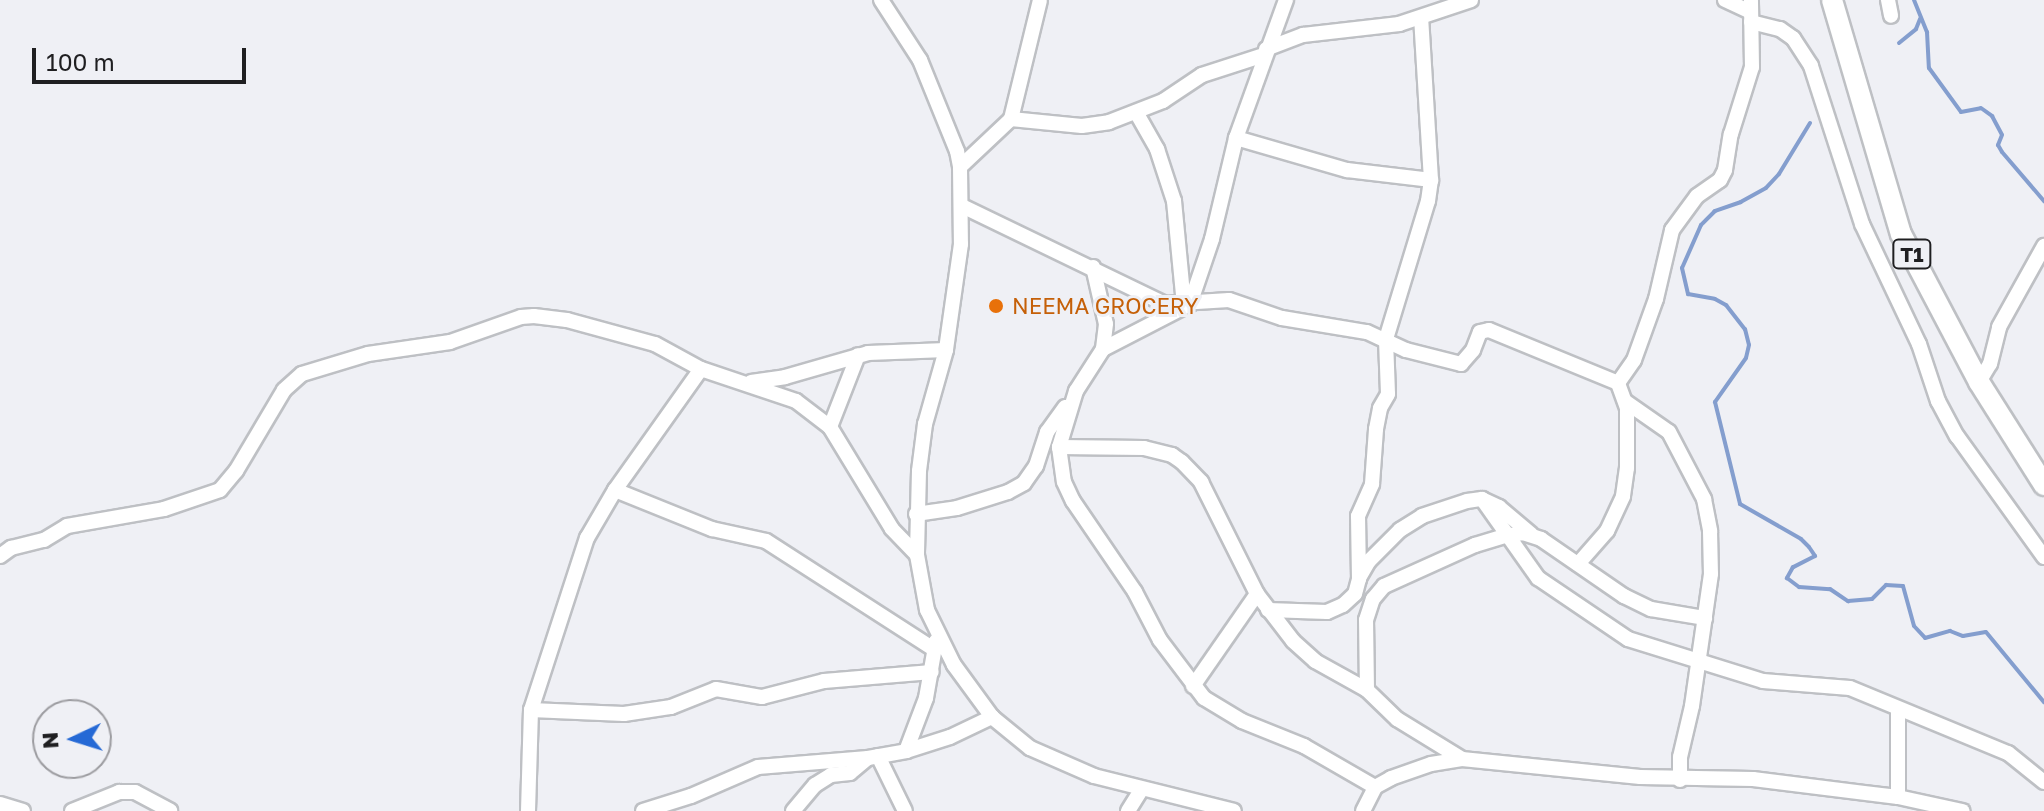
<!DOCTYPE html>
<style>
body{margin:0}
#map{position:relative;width:2044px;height:811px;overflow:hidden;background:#eff0f5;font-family:"Golos Text",sans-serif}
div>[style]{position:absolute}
.stream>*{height:4px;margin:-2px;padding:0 2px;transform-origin:2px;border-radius:2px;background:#849ece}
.roads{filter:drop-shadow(2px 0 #bec0c4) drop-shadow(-2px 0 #bec0c4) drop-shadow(0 2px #bec0c4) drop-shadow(0 -2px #bec0c4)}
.minor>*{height:14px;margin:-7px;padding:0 7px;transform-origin:7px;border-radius:7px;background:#fff}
.highway>*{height:20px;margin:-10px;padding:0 10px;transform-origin:10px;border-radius:10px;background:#fff}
.dots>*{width:22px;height:22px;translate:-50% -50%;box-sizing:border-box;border:4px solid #eff0f5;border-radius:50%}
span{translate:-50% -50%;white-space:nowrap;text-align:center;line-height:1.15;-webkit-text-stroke:6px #eff0f5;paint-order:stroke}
.shield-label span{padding:2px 6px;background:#eff0f5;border:2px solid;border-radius:6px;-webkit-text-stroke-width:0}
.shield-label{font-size:20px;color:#1f1f21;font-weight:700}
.food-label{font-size:22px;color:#c56008}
.left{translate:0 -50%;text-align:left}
.north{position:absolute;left:32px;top:699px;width:80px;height:80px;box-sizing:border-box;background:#eff0f5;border:2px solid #9c9ca0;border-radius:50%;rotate:266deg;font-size:22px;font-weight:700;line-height:32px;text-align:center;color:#1f1f21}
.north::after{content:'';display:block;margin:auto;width:28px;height:36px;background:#2569d5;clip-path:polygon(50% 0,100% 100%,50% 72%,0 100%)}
.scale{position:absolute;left:32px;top:48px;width:214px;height:36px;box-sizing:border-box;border:4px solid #1f1f21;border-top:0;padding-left:10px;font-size:24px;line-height:28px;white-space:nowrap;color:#1f1f21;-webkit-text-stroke:6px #eff0f5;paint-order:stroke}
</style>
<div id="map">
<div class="stream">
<div style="left:1914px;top:0;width:35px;rotate:68deg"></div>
<div style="left:1927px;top:32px;width:36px;rotate:87deg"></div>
<div style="left:1929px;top:68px;width:54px;rotate:54deg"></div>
<div style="left:1961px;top:112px;width:20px;rotate:-11deg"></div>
<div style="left:1981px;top:108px;width:14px;rotate:36deg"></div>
<div style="left:1992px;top:116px;width:21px;rotate:62deg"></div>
<div style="left:2002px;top:135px;width:11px;rotate:112deg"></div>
<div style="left:1998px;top:145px;width:8px;rotate:60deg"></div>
<div style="left:2002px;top:152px;width:65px;rotate:49.4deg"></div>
<div style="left:1899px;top:43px;width:22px;rotate:-39deg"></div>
<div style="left:1916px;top:29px;width:11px;rotate:-68deg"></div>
<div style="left:1810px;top:123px;width:60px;rotate:121.3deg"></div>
<div style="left:1779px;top:174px;width:19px;rotate:133deg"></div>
<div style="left:1766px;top:188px;width:29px;rotate:151deg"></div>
<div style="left:1741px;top:202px;width:28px;rotate:161deg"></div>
<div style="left:1715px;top:211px;width:20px;rotate:135deg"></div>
<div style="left:1701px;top:225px;width:47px;rotate:113.8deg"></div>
<div style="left:1682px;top:268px;width:27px;rotate:77deg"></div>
<div style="left:1688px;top:294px;width:27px;rotate:10deg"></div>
<div style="left:1715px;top:299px;width:13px;rotate:29deg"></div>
<div style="left:1726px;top:305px;width:31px;rotate:52deg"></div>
<div style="left:1745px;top:329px;width:16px;rotate:76deg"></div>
<div style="left:1749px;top:345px;width:13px;rotate:103deg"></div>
<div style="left:1746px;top:358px;width:54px;rotate:125.2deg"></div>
<div style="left:1715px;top:402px;width:105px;rotate:76.2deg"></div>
<div style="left:1740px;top:504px;width:70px;rotate:29.8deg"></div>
<div style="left:1801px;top:539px;width:11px;rotate:45deg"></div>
<div style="left:1809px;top:547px;width:11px;rotate:56deg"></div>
<div style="left:1815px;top:556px;width:25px;rotate:153deg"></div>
<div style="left:1793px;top:567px;width:13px;rotate:119deg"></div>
<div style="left:1787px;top:578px;width:15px;rotate:37deg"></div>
<div style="left:1799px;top:587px;width:31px;rotate:4deg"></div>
<div style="left:1830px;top:589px;width:22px;rotate:34deg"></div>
<div style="left:1848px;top:601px;width:24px;rotate:-5deg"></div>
<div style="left:1872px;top:599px;width:20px;rotate:-45deg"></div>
<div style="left:1886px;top:585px;width:17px;rotate:3deg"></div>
<div style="left:1903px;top:586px;width:41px;rotate:74.6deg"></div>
<div style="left:1914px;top:626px;width:16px;rotate:47deg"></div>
<div style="left:1925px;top:638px;width:26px;rotate:-16deg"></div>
<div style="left:1950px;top:631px;width:14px;rotate:21deg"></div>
<div style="left:1963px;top:636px;width:23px;rotate:-10deg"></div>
<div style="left:1986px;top:632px;width:91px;rotate:50.4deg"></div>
</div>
<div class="roads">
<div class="minor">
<div style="left:881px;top:0;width:72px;rotate:57deg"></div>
<div style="left:920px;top:60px;width:98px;rotate:67.9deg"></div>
<div style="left:957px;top:151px;width:16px;rotate:79deg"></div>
<div style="left:960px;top:167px;width:77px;rotate:89.3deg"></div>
<div style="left:961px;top:244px;width:107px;rotate:98.1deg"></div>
<div style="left:946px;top:350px;width:77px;rotate:105.8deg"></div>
<div style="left:925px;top:424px;width:47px;rotate:97.3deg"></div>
<div style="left:919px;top:471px;width:84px;rotate:91.4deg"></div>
<div style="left:917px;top:555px;width:56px;rotate:79.7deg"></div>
<div style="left:927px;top:610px;width:61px;rotate:63.9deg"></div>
<div style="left:954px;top:665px;width:64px;rotate:53.8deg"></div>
<div style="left:992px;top:717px;width:49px;rotate:39.2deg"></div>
<div style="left:1030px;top:748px;width:70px;rotate:23.6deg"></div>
<div style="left:1094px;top:776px;width:144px;rotate:14deg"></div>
<div style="left:1725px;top:0;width:26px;rotate:25deg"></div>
<div style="left:1888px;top:0;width:16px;rotate:79deg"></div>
<div style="left:1751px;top:22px;width:30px;rotate:14deg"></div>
<div style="left:1780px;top:29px;width:16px;rotate:35deg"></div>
<div style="left:1793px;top:38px;width:33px;rotate:57deg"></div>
<div style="left:1811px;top:66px;width:166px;rotate:72.1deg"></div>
<div style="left:1862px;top:224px;width:133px;rotate:64.6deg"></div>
<div style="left:1919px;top:344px;width:60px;rotate:71.6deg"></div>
<div style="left:1938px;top:401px;width:40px;rotate:62deg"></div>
<div style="left:1957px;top:436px;width:149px;rotate:54.3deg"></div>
<div style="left:1266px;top:49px;width:40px;rotate:-21deg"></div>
<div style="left:1303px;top:35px;width:97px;rotate:-6.5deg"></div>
<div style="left:1399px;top:24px;width:76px;rotate:-18.4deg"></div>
<div style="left:1136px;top:112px;width:43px;rotate:60.4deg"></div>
<div style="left:1157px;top:149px;width:55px;rotate:71.9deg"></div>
<div style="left:1174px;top:201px;width:103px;rotate:84.5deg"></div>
<div style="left:1011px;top:119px;width:71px;rotate:5.6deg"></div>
<div style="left:1082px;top:126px;width:27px;rotate:-8deg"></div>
<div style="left:1109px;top:122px;width:58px;rotate:-21.3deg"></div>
<div style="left:1163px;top:101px;width:47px;rotate:-33.7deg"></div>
<div style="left:1202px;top:75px;width:65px;rotate:-17.9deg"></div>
<div style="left:1236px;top:138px;width:116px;rotate:16.1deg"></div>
<div style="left:1347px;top:170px;width:85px;rotate:6.8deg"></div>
<div style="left:960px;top:167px;width:70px;rotate:-43.3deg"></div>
<div style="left:1011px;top:119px;width:122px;rotate:-76.3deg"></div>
<div style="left:962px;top:206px;width:225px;rotate:25.8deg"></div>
<div style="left:1165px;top:304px;width:64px;rotate:-3.6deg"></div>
<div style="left:1229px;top:300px;width:56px;rotate:18.8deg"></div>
<div style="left:1282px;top:318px;width:86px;rotate:9.4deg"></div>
<div style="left:1367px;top:332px;width:43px;rotate:24.8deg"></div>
<div style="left:1406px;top:350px;width:57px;rotate:14.3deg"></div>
<div style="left:1461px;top:364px;width:18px;rotate:-49deg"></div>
<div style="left:1473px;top:350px;width:19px;rotate:-69deg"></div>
<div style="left:1480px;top:332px;width:9px;rotate:-13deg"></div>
<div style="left:1489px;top:330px;width:139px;rotate:22.3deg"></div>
<div style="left:1093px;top:267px;width:58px;rotate:77.2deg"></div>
<div style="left:1106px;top:324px;width:25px;rotate:97deg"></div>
<div style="left:1103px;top:349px;width:50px;rotate:122.7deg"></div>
<div style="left:1076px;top:391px;width:59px;rotate:106.9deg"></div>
<div style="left:1059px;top:447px;width:35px;rotate:82deg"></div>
<div style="left:1064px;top:482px;width:21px;rotate:65deg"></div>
<div style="left:1073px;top:501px;width:110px;rotate:55.7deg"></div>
<div style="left:1135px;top:592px;width:54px;rotate:62.5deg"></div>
<div style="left:1160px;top:640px;width:73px;rotate:52.8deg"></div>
<div style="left:1204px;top:698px;width:44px;rotate:31.2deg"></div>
<div style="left:1242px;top:721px;width:67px;rotate:22deg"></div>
<div style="left:1304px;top:746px;width:82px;rotate:30deg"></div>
<div style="left:1103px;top:349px;width:98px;rotate:-27.3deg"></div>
<div style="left:1190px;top:304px;width:69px;rotate:-71.3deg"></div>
<div style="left:1212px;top:239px;width:104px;rotate:-76.6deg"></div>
<div style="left:1236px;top:138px;width:147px;rotate:-70.1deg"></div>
<div style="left:751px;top:382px;width:34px;rotate:-8deg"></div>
<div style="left:785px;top:377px;width:86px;rotate:-16.1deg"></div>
<div style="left:868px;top:353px;width:78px;rotate:-2.2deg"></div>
<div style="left:1979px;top:382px;width:21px;rotate:-59deg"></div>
<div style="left:1990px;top:364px;width:38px;rotate:-76deg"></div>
<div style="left:1999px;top:327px;width:93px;rotate:-60.9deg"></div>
<div style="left:1626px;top:402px;width:52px;rotate:34.9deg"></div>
<div style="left:1669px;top:432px;width:76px;rotate:62.4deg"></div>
<div style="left:1704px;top:499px;width:33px;rotate:79deg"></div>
<div style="left:1710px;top:531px;width:43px;rotate:88.7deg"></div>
<div style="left:1711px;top:574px;width:133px;rotate:98.2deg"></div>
<div style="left:1692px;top:706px;width:52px;rotate:103.2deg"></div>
<div style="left:1680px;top:757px;width:23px;rotate:90deg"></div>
<div style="left:830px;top:427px;width:77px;rotate:-68.7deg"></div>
<div style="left:1059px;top:447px;width:85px;rotate:0.7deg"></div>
<div style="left:1144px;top:448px;width:29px;rotate:14deg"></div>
<div style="left:1172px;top:455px;width:12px;rotate:35deg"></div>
<div style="left:1182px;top:462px;width:28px;rotate:46deg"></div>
<div style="left:1201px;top:482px;width:125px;rotate:63.4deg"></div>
<div style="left:1257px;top:594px;width:59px;rotate:52.5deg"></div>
<div style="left:1293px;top:641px;width:30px;rotate:42deg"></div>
<div style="left:1315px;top:661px;width:60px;rotate:29.1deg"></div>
<div style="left:1367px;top:690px;width:42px;rotate:44deg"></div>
<div style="left:1397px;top:719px;width:76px;rotate:31.6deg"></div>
<div style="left:1462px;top:759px;width:179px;rotate:5.8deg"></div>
<div style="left:1640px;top:777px;width:113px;rotate:1deg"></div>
<div style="left:1753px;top:779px;width:146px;rotate:7.1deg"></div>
<div style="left:1898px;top:797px;width:66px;rotate:12.3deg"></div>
<div style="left:615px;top:490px;width:105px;rotate:21.9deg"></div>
<div style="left:712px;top:529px;width:55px;rotate:12.5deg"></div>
<div style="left:766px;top:541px;width:201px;rotate:32.8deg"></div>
<div style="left:1482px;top:499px;width:97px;rotate:54.7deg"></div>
<div style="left:1538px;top:578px;width:109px;rotate:34.1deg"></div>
<div style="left:1628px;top:639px;width:141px;rotate:17.3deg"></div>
<div style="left:1763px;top:681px;width:87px;rotate:4.6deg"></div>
<div style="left:1850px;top:688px;width:171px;rotate:22.4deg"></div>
<div style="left:2008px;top:753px;width:46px;rotate:38.9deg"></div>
<div style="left:916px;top:514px;width:41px;rotate:-8.3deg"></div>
<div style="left:957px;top:508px;width:53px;rotate:-17.4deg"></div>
<div style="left:1008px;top:492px;width:18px;rotate:-29deg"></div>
<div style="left:1024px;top:483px;width:21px;rotate:-55deg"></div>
<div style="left:1036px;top:466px;width:36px;rotate:-72deg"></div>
<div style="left:1047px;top:432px;width:31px;rotate:-54deg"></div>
<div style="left:0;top:556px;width:14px;rotate:-36deg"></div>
<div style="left:11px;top:548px;width:34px;rotate:-14deg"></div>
<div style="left:44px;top:540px;width:27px;rotate:-31deg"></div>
<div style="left:67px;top:526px;width:98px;rotate:-9.9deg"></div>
<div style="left:164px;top:509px;width:59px;rotate:-18.7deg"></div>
<div style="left:220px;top:490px;width:25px;rotate:-50deg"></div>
<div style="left:236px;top:471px;width:94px;rotate:-59.3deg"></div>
<div style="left:284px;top:390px;width:24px;rotate:-42deg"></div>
<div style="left:302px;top:374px;width:69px;rotate:-16.9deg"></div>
<div style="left:368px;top:354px;width:83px;rotate:-8.3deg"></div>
<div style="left:450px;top:342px;width:75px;rotate:-19.4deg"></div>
<div style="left:521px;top:317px;width:13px;rotate:-4deg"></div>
<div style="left:534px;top:316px;width:33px;rotate:7deg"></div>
<div style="left:567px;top:320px;width:91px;rotate:15.3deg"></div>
<div style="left:655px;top:344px;width:52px;rotate:28.5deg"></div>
<div style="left:701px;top:369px;width:100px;rotate:18.6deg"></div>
<div style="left:796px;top:401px;width:43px;rotate:37.4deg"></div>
<div style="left:830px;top:427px;width:119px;rotate:58.7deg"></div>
<div style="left:892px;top:529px;width:36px;rotate:46deg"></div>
<div style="left:1578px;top:564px;width:44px;rotate:-48.7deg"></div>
<div style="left:1607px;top:531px;width:38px;rotate:-65deg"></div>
<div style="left:1623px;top:496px;width:28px;rotate:-82deg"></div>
<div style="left:1627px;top:468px;width:60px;rotate:-90deg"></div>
<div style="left:1627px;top:408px;width:27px;rotate:-110deg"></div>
<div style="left:1618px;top:383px;width:28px;rotate:-55deg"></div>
<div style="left:1634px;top:360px;width:65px;rotate:-70.2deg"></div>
<div style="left:1656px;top:299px;width:71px;rotate:-76.9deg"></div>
<div style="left:1672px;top:230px;width:42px;rotate:-53.7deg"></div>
<div style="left:1697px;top:196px;width:28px;rotate:-35deg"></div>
<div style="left:1720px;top:180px;width:11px;rotate:-63deg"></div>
<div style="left:1725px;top:170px;width:36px;rotate:-81deg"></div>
<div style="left:1731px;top:134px;width:70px;rotate:-72.6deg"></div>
<div style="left:1752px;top:67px;width:67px;rotate:-90.9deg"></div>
<div style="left:1359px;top:578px;width:20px;rotate:-60deg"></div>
<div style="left:1369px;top:561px;width:44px;rotate:-45deg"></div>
<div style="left:1400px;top:530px;width:26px;rotate:-32deg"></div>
<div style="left:1422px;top:516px;width:47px;rotate:-18.4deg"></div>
<div style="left:1467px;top:501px;width:15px;rotate:-8deg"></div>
<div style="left:1482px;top:499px;width:19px;rotate:25deg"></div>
<div style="left:1499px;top:507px;width:42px;rotate:40.2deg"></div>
<div style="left:1268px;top:610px;width:59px;rotate:1.9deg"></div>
<div style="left:1327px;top:612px;width:17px;rotate:-24deg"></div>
<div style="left:1343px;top:605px;width:16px;rotate:-43deg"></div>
<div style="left:1355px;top:594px;width:16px;rotate:-75deg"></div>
<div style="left:1359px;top:579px;width:63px;rotate:-90.9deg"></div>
<div style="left:1358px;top:516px;width:35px;rotate:-66deg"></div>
<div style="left:1372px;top:484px;width:55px;rotate:-85.8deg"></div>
<div style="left:1376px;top:429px;width:21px;rotate:-79deg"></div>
<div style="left:1380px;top:408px;width:16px;rotate:-60deg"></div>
<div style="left:1388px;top:394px;width:55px;rotate:-92.1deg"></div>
<div style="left:1386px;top:339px;width:144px;rotate:-73.1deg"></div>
<div style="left:1428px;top:201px;width:21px;rotate:-82deg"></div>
<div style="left:1431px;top:180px;width:162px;rotate:-93.5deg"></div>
<div style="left:1193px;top:686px;width:112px;rotate:-55.2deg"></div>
<div style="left:1367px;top:690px;width:70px;rotate:-90.8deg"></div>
<div style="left:1366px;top:620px;width:22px;rotate:-72deg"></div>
<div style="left:1373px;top:599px;width:17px;rotate:-50deg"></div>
<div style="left:1384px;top:586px;width:100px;rotate:-24.3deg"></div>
<div style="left:1475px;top:545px;width:31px;rotate:-17deg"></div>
<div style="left:1505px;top:536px;width:18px;rotate:-9deg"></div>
<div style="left:1523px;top:533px;width:19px;rotate:18deg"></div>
<div style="left:1541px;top:539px;width:101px;rotate:34.5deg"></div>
<div style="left:1624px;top:596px;width:30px;rotate:26deg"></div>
<div style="left:1651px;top:609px;width:55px;rotate:9.5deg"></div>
<div style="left:531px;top:710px;width:93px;rotate:2.5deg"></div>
<div style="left:624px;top:714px;width:48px;rotate:-8.5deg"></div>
<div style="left:671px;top:707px;width:48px;rotate:-21.8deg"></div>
<div style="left:716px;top:689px;width:47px;rotate:9.9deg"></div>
<div style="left:762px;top:697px;width:64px;rotate:-14.5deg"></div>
<div style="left:824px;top:681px;width:108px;rotate:-4.8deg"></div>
<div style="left:906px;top:751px;width:57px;rotate:-69.3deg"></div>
<div style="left:926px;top:698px;width:58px;rotate:-80deg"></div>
<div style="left:878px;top:756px;width:61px;rotate:63.9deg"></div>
<div style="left:1898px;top:797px;width:88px;rotate:-90deg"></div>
<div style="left:0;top:804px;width:24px;rotate:17deg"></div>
<div style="left:72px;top:811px;width:51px;rotate:-22deg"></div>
<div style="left:119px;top:792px;width:16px"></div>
<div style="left:135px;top:792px;width:40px;rotate:28deg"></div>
<div style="left:528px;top:811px;width:101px;rotate:-88.3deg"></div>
<div style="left:531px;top:710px;width:181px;rotate:-72deg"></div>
<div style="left:587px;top:538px;width:56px;rotate:-59.7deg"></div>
<div style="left:615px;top:490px;width:148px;rotate:-54.6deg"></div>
<div style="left:643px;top:811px;width:50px;rotate:-17.4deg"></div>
<div style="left:691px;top:796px;width:73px;rotate:-23.4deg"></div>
<div style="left:758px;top:767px;width:110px;rotate:-4.7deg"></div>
<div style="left:868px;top:758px;width:39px;rotate:-10deg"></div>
<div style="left:906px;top:751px;width:46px;rotate:-17.7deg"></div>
<div style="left:950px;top:737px;width:47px;rotate:-25.5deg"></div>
<div style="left:793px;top:811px;width:34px;rotate:-50deg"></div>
<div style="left:815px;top:785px;width:19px;rotate:-32deg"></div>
<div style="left:831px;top:775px;width:19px;rotate:-6deg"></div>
<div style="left:850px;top:773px;width:23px;rotate:-40deg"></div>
<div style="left:1128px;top:811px;width:25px;rotate:-58deg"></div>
<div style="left:1363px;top:811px;width:27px;rotate:-63deg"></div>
<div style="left:1375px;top:787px;width:18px;rotate:-29deg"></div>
<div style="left:1391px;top:778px;width:42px;rotate:-19.3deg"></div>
<div style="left:1431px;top:764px;width:31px;rotate:-9deg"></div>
</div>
<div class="highway">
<div style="left:1832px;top:0;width:244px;rotate:73.6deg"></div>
<div style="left:1901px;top:234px;width:167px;rotate:62.2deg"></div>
<div style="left:1979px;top:382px;width:122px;rotate:57.7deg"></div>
</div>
</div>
<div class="dots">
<div style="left:996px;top:306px;background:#e8710a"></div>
</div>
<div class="shield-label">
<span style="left:1912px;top:254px">T1</span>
</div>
<div class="food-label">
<span class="left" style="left:1012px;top:306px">NEEMA GROCERY</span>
</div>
<div class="north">N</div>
<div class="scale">100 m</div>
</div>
